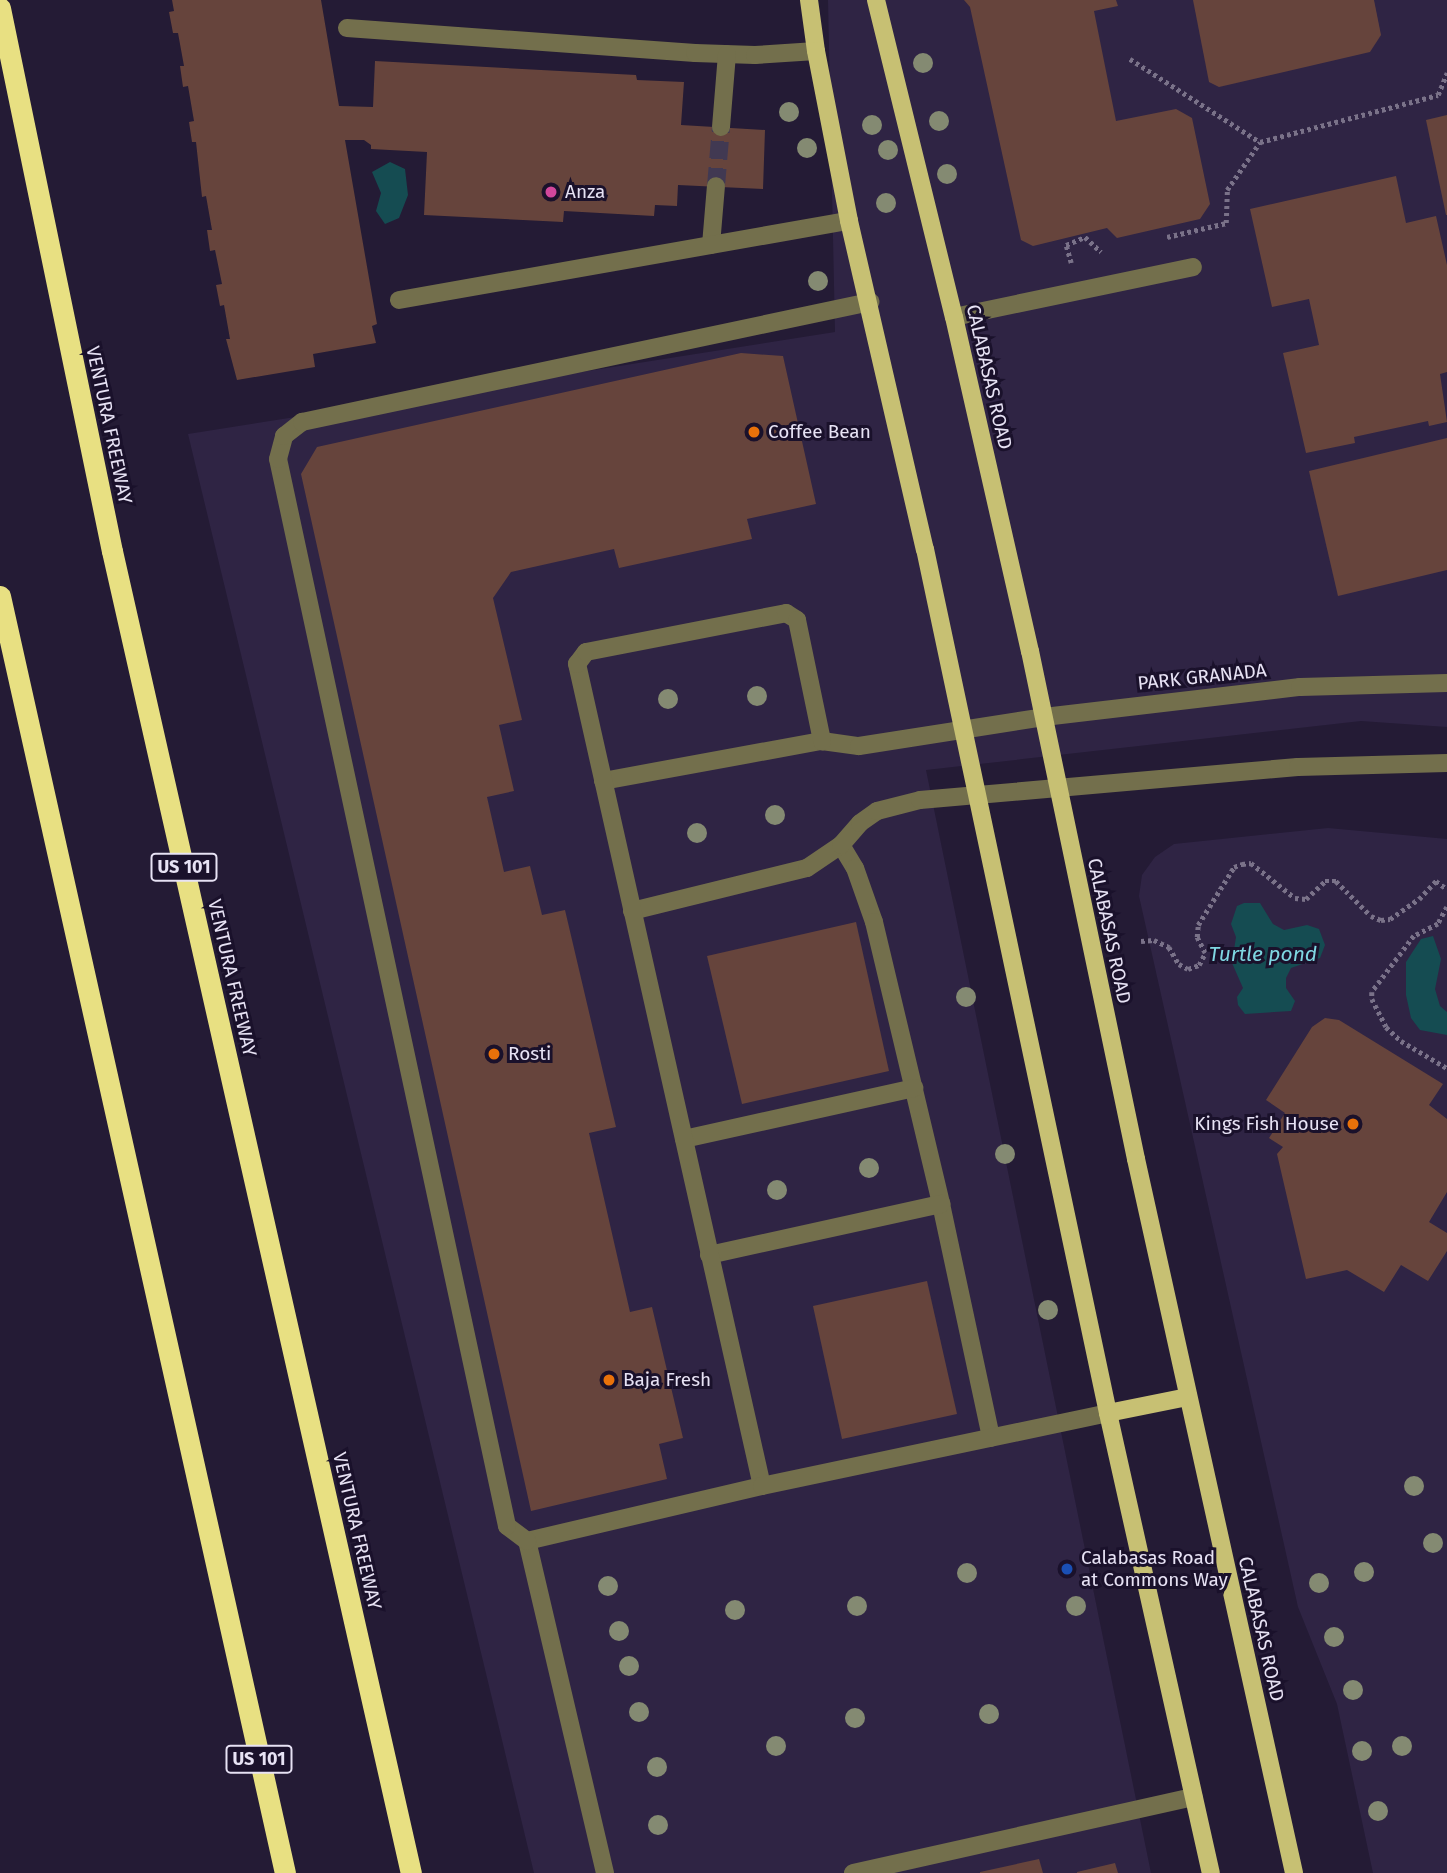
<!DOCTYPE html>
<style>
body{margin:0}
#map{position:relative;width:1447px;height:1873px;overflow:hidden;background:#241b35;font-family:"Fira Sans",sans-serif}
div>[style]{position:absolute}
.built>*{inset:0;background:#2f2444}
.water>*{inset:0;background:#154c52}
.building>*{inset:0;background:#66443c}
.minor-tunnel>*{height:18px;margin-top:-9px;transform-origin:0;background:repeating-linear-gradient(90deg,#413952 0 18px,transparent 0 27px)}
.path>*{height:4.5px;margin-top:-2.25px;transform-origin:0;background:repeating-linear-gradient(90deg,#7a7289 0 3.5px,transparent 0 7px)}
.minor>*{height:18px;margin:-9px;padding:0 9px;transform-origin:9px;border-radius:9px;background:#736f4c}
.major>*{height:18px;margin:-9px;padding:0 9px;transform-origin:9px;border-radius:9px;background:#c7c073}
.highway>*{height:21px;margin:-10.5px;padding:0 10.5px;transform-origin:10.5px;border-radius:10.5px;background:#e8e082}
.trees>*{width:20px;height:20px;margin:-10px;border-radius:50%;background:#848a72}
.dots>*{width:19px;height:19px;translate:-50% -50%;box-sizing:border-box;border:4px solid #1a112b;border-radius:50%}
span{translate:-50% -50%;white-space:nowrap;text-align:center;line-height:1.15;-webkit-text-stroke:6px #1a112b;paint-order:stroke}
.shield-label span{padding:2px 5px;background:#1a112b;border:2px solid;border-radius:5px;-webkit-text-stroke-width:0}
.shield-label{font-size:18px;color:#e7e2f4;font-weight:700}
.poi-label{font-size:19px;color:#e7e2f4}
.left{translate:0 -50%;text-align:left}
.right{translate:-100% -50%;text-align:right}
.street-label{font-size:19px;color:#e7e2f4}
.water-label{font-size:21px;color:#7fd7e2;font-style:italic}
</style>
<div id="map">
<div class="built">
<div style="clip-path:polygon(828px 0,1447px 0,1447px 727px,1361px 721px,926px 770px,1151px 1873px,534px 1873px,188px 434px,835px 332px)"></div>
<div style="clip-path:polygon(1328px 828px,1447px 839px,1447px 1873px,1373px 1873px,1337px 1704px,1298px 1607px,1139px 896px,1142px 875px,1155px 857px,1174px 844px)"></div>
</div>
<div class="water">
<div style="clip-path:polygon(390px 162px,405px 169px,408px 195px,399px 218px,385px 224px,376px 211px,381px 193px,372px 172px)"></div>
<div style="clip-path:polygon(1244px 903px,1260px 903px,1273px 924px,1284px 930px,1307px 925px,1319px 929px,1325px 945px,1320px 958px,1291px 968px,1286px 978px,1286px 988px,1295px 1001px,1291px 1011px,1245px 1014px,1238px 1005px,1237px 997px,1243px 988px,1232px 963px,1236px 937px,1231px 924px,1237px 906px)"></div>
<div style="clip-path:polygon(1433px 936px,1441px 959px,1435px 989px,1440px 1006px,1447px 1012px,1447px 1035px,1420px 1030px,1411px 1018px,1406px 995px,1406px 962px,1421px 939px)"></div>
</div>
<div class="building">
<div style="clip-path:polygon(172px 0,321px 0,339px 106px,373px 107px,375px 61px,636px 75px,637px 80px,684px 82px,681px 125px,765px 130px,763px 189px,678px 185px,677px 206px,655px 205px,654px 216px,564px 211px,563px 222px,424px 215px,427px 152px,371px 149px,371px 145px,364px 140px,345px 140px,377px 324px,372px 326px,376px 343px,313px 354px,315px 367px,237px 380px,226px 339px,230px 339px,224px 305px,220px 306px,216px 285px,222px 284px,215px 250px,210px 251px,207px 230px,212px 230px,206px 196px,202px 197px,196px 142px,192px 142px,189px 122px,194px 121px,188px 86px,183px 87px,180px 66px,184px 66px,178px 33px,173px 33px,169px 12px,174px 11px)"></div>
<div style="clip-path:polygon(964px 0,1116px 0,1118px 6px,1094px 11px,1116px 121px,1176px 109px,1192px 118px,1210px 204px,1200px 219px,1117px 238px,1107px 228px,1033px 246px,1021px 240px,970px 7px)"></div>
<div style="clip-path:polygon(1193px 0,1374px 0,1381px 35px,1370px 52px,1219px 87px,1209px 82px)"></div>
<div style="clip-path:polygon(1447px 115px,1447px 215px,1446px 215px,1426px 120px)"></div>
<div style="clip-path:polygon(1396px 176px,1406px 223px,1436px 216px,1447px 265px,1447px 372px,1440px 374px,1447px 422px,1429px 426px,1428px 421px,1354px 437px,1355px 443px,1306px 453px,1283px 353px,1319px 345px,1309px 299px,1272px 307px,1250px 209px)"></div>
<div style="clip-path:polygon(741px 353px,783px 356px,816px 504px,747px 519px,752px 539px,619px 568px,614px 549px,511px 572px,493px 598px,522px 720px,499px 725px,514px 791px,487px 797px,504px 872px,530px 866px,542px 915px,565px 910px,616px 1127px,589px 1133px,630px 1312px,652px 1307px,683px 1438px,659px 1444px,667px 1479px,531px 1511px,301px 474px,317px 447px)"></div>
<div style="clip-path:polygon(1447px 438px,1447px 570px,1338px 596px,1309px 471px)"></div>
<div style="clip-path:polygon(856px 922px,889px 1071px,742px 1104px,707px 956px)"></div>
<div style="clip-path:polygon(1325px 1018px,1339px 1020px,1443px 1084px,1429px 1105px,1447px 1119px,1447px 1192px,1429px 1222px,1447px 1233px,1447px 1251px,1428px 1281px,1401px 1265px,1384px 1292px,1347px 1270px,1306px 1279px,1277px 1154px,1283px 1147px,1269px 1138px,1285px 1113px,1266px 1100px,1312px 1027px)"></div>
<div style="clip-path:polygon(927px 1281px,957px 1414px,842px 1439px,813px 1306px)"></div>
<div style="clip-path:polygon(1039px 1859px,1043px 1873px,980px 1873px,980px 1872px)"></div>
<div style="clip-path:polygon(1115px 1863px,1118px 1873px,1077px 1873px,1077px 1872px)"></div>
</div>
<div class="minor-tunnel">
<div style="left:716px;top:186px;width:59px;rotate:-85.2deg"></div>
</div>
<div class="path">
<div style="left:1130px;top:59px;width:154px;rotate:32.6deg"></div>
<div style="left:1167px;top:237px;width:61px;rotate:-13.3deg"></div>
<div style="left:1226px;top:223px;width:33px;rotate:-88deg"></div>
<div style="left:1227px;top:190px;width:58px;rotate:-55.5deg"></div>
<div style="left:1260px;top:142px;width:184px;rotate:-14.8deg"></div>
<div style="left:1438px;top:95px;width:24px;rotate:-68deg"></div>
<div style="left:1071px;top:263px;width:19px;rotate:-106deg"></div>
<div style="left:1066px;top:245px;width:21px;rotate:-23deg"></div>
<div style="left:1085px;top:237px;width:22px;rotate:43deg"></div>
<div style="left:1447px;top:907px;width:19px;rotate:118deg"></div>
<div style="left:1438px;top:924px;width:27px;rotate:153deg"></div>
<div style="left:1414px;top:936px;width:70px;rotate:126.9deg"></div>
<div style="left:1372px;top:992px;width:7px;rotate:90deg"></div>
<div style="left:1372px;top:999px;width:31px;rotate:63deg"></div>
<div style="left:1386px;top:1027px;width:21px;rotate:43deg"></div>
<div style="left:1401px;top:1041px;width:53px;rotate:30.4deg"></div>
<div style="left:1141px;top:941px;width:13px;rotate:-4deg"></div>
<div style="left:1154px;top:940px;width:17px;rotate:25deg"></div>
<div style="left:1169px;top:947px;width:20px;rotate:60deg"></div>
<div style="left:1179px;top:964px;width:10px;rotate:29deg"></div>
<div style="left:1188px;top:969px;width:12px;rotate:-20deg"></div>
<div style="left:1199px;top:965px;width:13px;rotate:-63deg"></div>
<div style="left:1205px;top:953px;width:18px;rotate:-117deg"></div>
<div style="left:1197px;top:937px;width:12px;rotate:-85deg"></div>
<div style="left:1198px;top:925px;width:68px;rotate:-58.2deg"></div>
<div style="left:1234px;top:867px;width:9px;rotate:-21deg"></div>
<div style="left:1242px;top:864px;width:9px;rotate:-6deg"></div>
<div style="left:1251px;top:863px;width:56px;rotate:38.5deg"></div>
<div style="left:1295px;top:898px;width:11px;rotate:5deg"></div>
<div style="left:1306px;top:899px;width:26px;rotate:-43deg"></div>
<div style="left:1325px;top:881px;width:11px"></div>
<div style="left:1336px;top:881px;width:49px;rotate:45deg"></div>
<div style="left:1371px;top:916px;width:11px;rotate:22deg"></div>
<div style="left:1381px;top:920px;width:9px;rotate:-6deg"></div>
<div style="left:1390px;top:919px;width:35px;rotate:-35deg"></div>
<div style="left:1419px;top:899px;width:25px;rotate:-47deg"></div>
<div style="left:1436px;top:881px;width:14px;rotate:36deg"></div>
</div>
<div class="minor">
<div style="left:347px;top:28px;width:349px;rotate:4.1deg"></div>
<div style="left:695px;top:53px;width:60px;rotate:1.9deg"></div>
<div style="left:755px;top:55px;width:61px;rotate:-3.8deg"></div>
<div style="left:721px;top:127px;width:73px;rotate:-85.3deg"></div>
<div style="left:711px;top:245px;width:59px;rotate:-85.2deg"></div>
<div style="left:399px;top:300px;width:457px;rotate:-10deg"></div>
<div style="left:954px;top:317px;width:244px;rotate:-11.8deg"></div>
<div style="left:603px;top:781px;width:223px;rotate:-10.4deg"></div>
<div style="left:822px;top:741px;width:37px;rotate:8deg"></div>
<div style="left:859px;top:746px;width:187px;rotate:-8.9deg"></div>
<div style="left:1044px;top:717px;width:258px;rotate:-6.7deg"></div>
<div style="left:1300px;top:687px;width:147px;rotate:-1.6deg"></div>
<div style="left:841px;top:845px;width:27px;rotate:59deg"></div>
<div style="left:855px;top:868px;width:57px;rotate:70.6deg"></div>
<div style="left:874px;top:922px;width:290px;rotate:76.6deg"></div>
<div style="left:941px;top:1204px;width:239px;rotate:77.9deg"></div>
<div style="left:632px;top:911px;width:180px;rotate:-13.8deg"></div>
<div style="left:807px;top:868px;width:41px;rotate:-34.1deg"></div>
<div style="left:841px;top:845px;width:29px;rotate:-49deg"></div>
<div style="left:860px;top:823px;width:21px;rotate:-35deg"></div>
<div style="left:877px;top:811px;width:44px;rotate:-14.3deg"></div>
<div style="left:920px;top:800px;width:379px;rotate:-5deg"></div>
<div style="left:1298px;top:767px;width:149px;rotate:-1.5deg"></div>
<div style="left:684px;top:1139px;width:236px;rotate:-12.5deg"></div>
<div style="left:709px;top:1255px;width:238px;rotate:-12.4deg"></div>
<div style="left:762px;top:1486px;width:843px;rotate:-102.68deg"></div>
<div style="left:577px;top:664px;width:15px;rotate:-53deg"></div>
<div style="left:586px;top:652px;width:204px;rotate:-11deg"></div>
<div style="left:786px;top:613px;width:13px;rotate:32deg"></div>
<div style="left:797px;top:620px;width:124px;rotate:78.3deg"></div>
<div style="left:527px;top:1541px;width:241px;rotate:-13.2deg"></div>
<div style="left:762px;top:1486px;width:354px;rotate:-11.9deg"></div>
<div style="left:605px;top:1873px;width:341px;rotate:-103.2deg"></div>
<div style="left:527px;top:1541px;width:25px;rotate:-143deg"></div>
<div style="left:507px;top:1526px;width:1091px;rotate:-102.11deg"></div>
<div style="left:278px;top:459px;width:24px;rotate:-75deg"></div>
<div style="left:284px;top:436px;width:23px;rotate:-38deg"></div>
<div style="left:302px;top:422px;width:581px;rotate:-11.93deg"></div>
<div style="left:853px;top:1873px;width:349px;rotate:-12.6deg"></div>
</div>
<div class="major">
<div style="left:809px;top:0;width:51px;rotate:82.2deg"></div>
<div style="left:816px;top:51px;width:173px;rotate:79deg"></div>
<div style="left:849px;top:221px;width:337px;rotate:77deg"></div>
<div style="left:925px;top:549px;width:883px;rotate:78.04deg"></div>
<div style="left:1108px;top:1413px;width:471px;rotate:77.4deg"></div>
<div style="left:876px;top:0;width:326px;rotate:76.2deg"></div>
<div style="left:954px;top:317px;width:343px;rotate:77.2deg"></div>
<div style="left:1030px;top:651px;width:519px;rotate:78.21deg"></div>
<div style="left:1136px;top:1159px;width:731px;rotate:77.52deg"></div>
<div style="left:1108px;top:1413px;width:81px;rotate:-11.4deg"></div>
</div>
<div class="highway">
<div style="left:0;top:8px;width:554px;rotate:78.35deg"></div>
<div style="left:112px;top:551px;width:1355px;rotate:77.26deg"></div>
<div style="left:0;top:596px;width:1308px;rotate:77.42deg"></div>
</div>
<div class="trees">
<div style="left:923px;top:63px"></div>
<div style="left:789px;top:112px"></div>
<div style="left:939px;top:121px"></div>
<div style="left:872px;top:125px"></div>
<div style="left:807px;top:148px"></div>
<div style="left:888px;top:150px"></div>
<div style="left:947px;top:174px"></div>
<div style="left:886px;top:203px"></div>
<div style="left:818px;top:281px"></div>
<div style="left:757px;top:696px"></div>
<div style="left:668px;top:699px"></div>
<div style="left:775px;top:815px"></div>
<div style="left:697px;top:833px"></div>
<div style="left:966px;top:997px"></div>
<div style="left:1005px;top:1154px"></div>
<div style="left:869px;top:1168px"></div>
<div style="left:777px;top:1190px"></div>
<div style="left:1048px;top:1310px"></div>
<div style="left:1414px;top:1486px"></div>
<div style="left:1433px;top:1543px"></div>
<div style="left:1364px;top:1572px"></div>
<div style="left:967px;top:1573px"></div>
<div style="left:1319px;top:1583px"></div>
<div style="left:608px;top:1586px"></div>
<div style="left:857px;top:1606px"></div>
<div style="left:1076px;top:1606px"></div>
<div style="left:735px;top:1610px"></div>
<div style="left:619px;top:1631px"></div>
<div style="left:1334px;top:1637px"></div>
<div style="left:629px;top:1666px"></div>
<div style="left:1353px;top:1690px"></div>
<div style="left:639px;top:1712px"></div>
<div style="left:989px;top:1714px"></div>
<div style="left:855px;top:1718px"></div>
<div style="left:776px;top:1746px"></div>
<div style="left:1402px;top:1746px"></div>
<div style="left:1362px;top:1751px"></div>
<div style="left:657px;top:1767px"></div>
<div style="left:1378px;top:1811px"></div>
<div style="left:658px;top:1825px"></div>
</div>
<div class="dots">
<div style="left:551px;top:192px;background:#d1479c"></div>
<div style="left:754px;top:432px;background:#e8710a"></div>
<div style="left:494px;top:1054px;background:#e8710a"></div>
<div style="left:1353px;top:1124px;background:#e8710a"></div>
<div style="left:609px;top:1380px;background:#e8710a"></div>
<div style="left:1067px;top:1569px;background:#1a4fb4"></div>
</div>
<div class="shield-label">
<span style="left:184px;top:867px">US 101</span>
<span style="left:259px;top:1759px">US 101</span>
</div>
<div class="poi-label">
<span class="left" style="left:565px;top:192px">Anza</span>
<span class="left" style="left:768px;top:432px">Coffee Bean</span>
<span class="left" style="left:508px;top:1054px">Rosti</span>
<span class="right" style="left:1339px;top:1124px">Kings Fish House</span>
<span class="left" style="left:623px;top:1380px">Baja Fresh</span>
<span class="left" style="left:1081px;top:1569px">Calabasas Road<br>at Commons Way</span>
</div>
<div class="street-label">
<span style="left:989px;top:377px;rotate:77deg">CALABASAS ROAD</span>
<span style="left:109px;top:425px;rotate:78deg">VENTURA FREEWAY</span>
<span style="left:1202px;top:677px;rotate:-6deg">PARK GRANADA</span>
<span style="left:1109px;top:931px;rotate:78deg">CALABASAS ROAD</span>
<span style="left:232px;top:978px;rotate:77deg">VENTURA FREEWAY</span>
<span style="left:357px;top:1531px;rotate:77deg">VENTURA FREEWAY</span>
<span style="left:1261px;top:1629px;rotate:77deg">CALABASAS ROAD</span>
</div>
<div class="water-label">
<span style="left:1263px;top:954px">Turtle pond</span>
</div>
</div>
